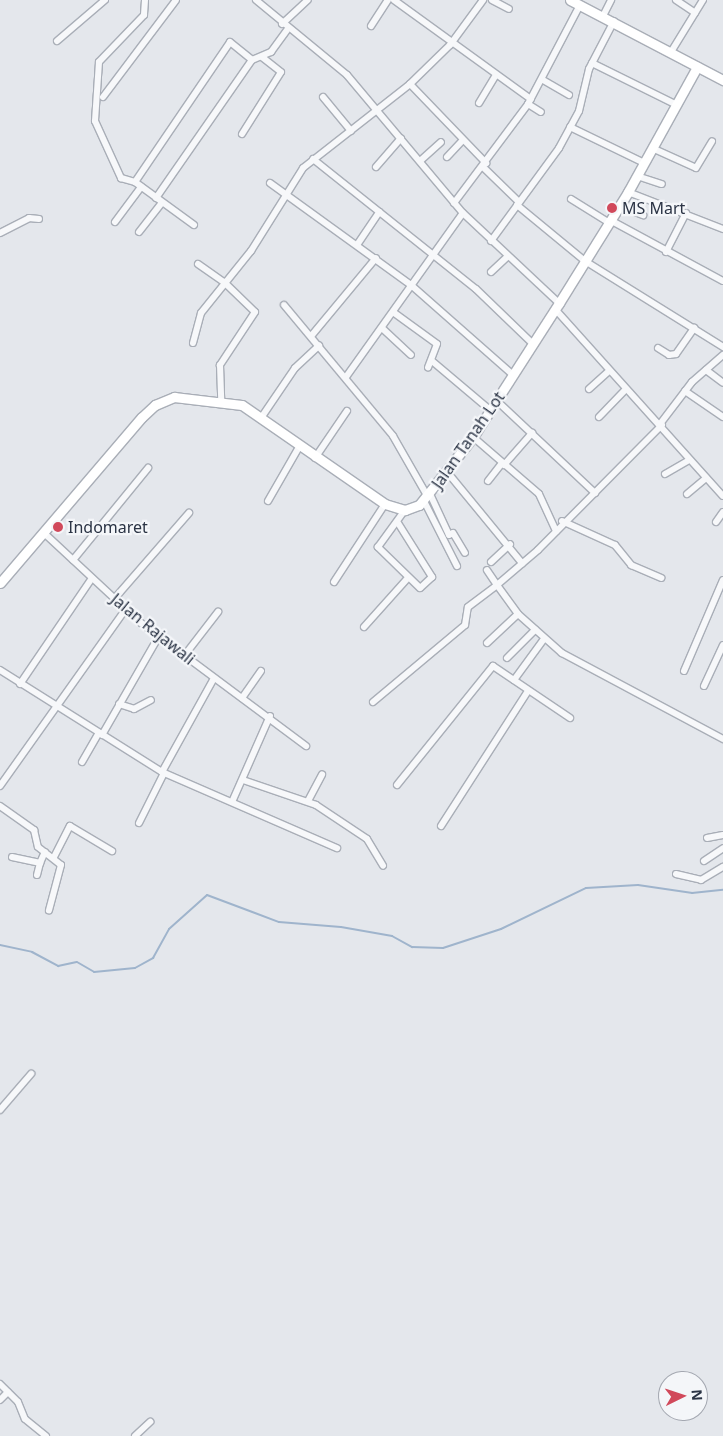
<!DOCTYPE html>
<style>
body{margin:0}
#map{position:relative;width:723px;height:1436px;overflow:hidden;background:#e4e7ec;font-family:"Noto Sans",sans-serif}
div>[style]{position:absolute}
.stream>*{height:2px;margin:-1px;padding:0 1px;transform-origin:1px;border-radius:1px;background:#9fb4cc}
.roads{filter:drop-shadow(1px 0 #a9aeb7) drop-shadow(-1px 0 #a9aeb7) drop-shadow(0 1px #a9aeb7) drop-shadow(0 -1px #a9aeb7)}
.street>*{height:6px;margin:-3px;padding:0 3px;transform-origin:3px;border-radius:3px;background:#f7f8fa}
.secondary>*{height:9px;margin:-4.5px;padding:0 4.5px;transform-origin:4.5px;border-radius:4.5px;background:#fff}
.dots>*{width:14px;height:14px;translate:-50% -50%;box-sizing:border-box;border:2px solid #f4f6f9;border-radius:50%}
span{translate:-50% -50%;white-space:nowrap;text-align:center;line-height:1.15;-webkit-text-stroke:4.5px #f4f6f9;paint-order:stroke}
.poi-label{font-size:16px;color:#2b3445}
.left{translate:0 -50%;text-align:left}
.street-label{font-size:16px;color:#2b3445}
.north{position:absolute;left:658px;top:1371px;width:50px;height:50px;box-sizing:border-box;background:#f4f6f9;border:1px solid #a4a8b1;border-radius:50%;rotate:86deg;font-size:14px;font-weight:700;line-height:20px;text-align:center;color:#2b3445}
.north::after{content:'';display:block;margin:auto;width:18px;height:22px;background:#d1495b;clip-path:polygon(50% 0,100% 100%,50% 72%,0 100%)}
</style>
<div id="map">
<div class="stream">
<div style="left:0;top:945px;width:33px;rotate:12deg"></div>
<div style="left:32px;top:952px;width:30px;rotate:28deg"></div>
<div style="left:58px;top:966px;width:19px;rotate:-12deg"></div>
<div style="left:77px;top:962px;width:20px;rotate:30deg"></div>
<div style="left:94px;top:972px;width:41px;rotate:-5.6deg"></div>
<div style="left:135px;top:968px;width:21px;rotate:-29deg"></div>
<div style="left:153px;top:958px;width:33px;rotate:-61deg"></div>
<div style="left:169px;top:929px;width:51px;rotate:-41.8deg"></div>
<div style="left:207px;top:895px;width:77px;rotate:20.6deg"></div>
<div style="left:279px;top:922px;width:62px;rotate:4.6deg"></div>
<div style="left:341px;top:927px;width:52px;rotate:10deg"></div>
<div style="left:392px;top:936px;width:23px;rotate:29deg"></div>
<div style="left:412px;top:947px;width:31px;rotate:2deg"></div>
<div style="left:443px;top:948px;width:61px;rotate:-18.1deg"></div>
<div style="left:501px;top:929px;width:94px;rotate:-25.8deg"></div>
<div style="left:586px;top:888px;width:52px;rotate:-3.3deg"></div>
<div style="left:638px;top:885px;width:55px;rotate:8.4deg"></div>
<div style="left:692px;top:893px;width:31px;rotate:-6deg"></div>
</div>
<div class="roads">
<div class="street">
<div style="left:145px;top:0;width:15px;rotate:94deg"></div>
<div style="left:144px;top:15px;width:65px;rotate:133.8deg"></div>
<div style="left:99px;top:62px;width:59px;rotate:93.9deg"></div>
<div style="left:95px;top:121px;width:63px;rotate:65.5deg"></div>
<div style="left:121px;top:178px;width:15px;rotate:16deg"></div>
<div style="left:135px;top:182px;width:73px;rotate:36.1deg"></div>
<div style="left:256px;top:0;width:118px;rotate:39.5deg"></div>
<div style="left:347px;top:75px;width:180px;rotate:50deg"></div>
<div style="left:463px;top:213px;width:132px;rotate:43.2deg"></div>
<div style="left:394px;top:0;width:169px;rotate:35.9deg"></div>
<div style="left:492px;top:0;width:19px;rotate:28deg"></div>
<div style="left:676px;top:0;width:23px;rotate:34deg"></div>
<div style="left:603px;top:16px;width:18px;rotate:-63deg"></div>
<div style="left:282px;top:24px;width:35px;rotate:-43deg"></div>
<div style="left:371px;top:26px;width:31px;rotate:-57deg"></div>
<div style="left:57px;top:41px;width:63px;rotate:-40.5deg"></div>
<div style="left:671px;top:52px;width:61px;rotate:-58.4deg"></div>
<div style="left:592px;top:63px;width:93px;rotate:26.3deg"></div>
<div style="left:543px;top:80px;width:30px;rotate:30deg"></div>
<div style="left:410px;top:84px;width:110px;rotate:46.1deg"></div>
<div style="left:103px;top:97px;width:121px;rotate:-53deg"></div>
<div style="left:323px;top:97px;width:44px;rotate:50.5deg"></div>
<div style="left:479px;top:103px;width:31px;rotate:-59deg"></div>
<div style="left:528px;top:104px;width:15px;rotate:32deg"></div>
<div style="left:570px;top:127px;width:82px;rotate:25.9deg"></div>
<div style="left:242px;top:134px;width:73px;rotate:-57.8deg"></div>
<div style="left:281px;top:72px;width:24px;rotate:-142deg"></div>
<div style="left:652px;top:148px;width:48px;rotate:24.4deg"></div>
<div style="left:696px;top:168px;width:31px;rotate:-59deg"></div>
<div style="left:447px;top:157px;width:23px;rotate:-47deg"></div>
<div style="left:313px;top:159px;width:208px;rotate:38.6deg"></div>
<div style="left:476px;top:289px;width:78px;rotate:44deg"></div>
<div style="left:420px;top:161px;width:28px;rotate:-42deg"></div>
<div style="left:376px;top:167px;width:38px;rotate:-49deg"></div>
<div style="left:483px;top:167px;width:50px;rotate:44.2deg"></div>
<div style="left:637px;top:176px;width:26px;rotate:18deg"></div>
<div style="left:135px;top:182px;width:169px;rotate:-55.8deg"></div>
<div style="left:230px;top:42px;width:28px;rotate:39deg"></div>
<div style="left:270px;top:183px;width:174px;rotate:35.9deg"></div>
<div style="left:411px;top:285px;width:135px;rotate:41.4deg"></div>
<div style="left:628px;top:192px;width:102px;rotate:21.3deg"></div>
<div style="left:156px;top:198px;width:168px;rotate:-55.2deg"></div>
<div style="left:252px;top:60px;width:21px;rotate:-23deg"></div>
<div style="left:271px;top:52px;width:27px;rotate:-54deg"></div>
<div style="left:571px;top:199px;width:44px;rotate:31.9deg"></div>
<div style="left:454px;top:203px;width:124px;rotate:-53.2deg"></div>
<div style="left:528px;top:104px;width:112px;rotate:-62.3deg"></div>
<div style="left:517px;top:205px;width:88px;rotate:39.5deg"></div>
<div style="left:585px;top:261px;width:163px;rotate:31.9deg"></div>
<div style="left:619px;top:206px;width:26px;rotate:21deg"></div>
<div style="left:610px;top:220px;width:128px;rotate:28.4deg"></div>
<div style="left:115px;top:222px;width:44px;rotate:-53.4deg"></div>
<div style="left:139px;top:232px;width:37px;rotate:-52deg"></div>
<div style="left:0;top:233px;width:33px;rotate:-27deg"></div>
<div style="left:29px;top:218px;width:10px;rotate:6deg"></div>
<div style="left:491px;top:241px;width:115px;rotate:-53.8deg"></div>
<div style="left:559px;top:148px;width:42px;rotate:-61.6deg"></div>
<div style="left:579px;top:111px;width:43px;rotate:-76.6deg"></div>
<div style="left:589px;top:69px;width:54px;rotate:-62.5deg"></div>
<div style="left:357px;top:245px;width:40px;rotate:-56deg"></div>
<div style="left:666px;top:252px;width:44px;rotate:-62.9deg"></div>
<div style="left:198px;top:264px;width:32px;rotate:35deg"></div>
<div style="left:224px;top:282px;width:43px;rotate:44.1deg"></div>
<div style="left:255px;top:312px;width:64px;rotate:123.4deg"></div>
<div style="left:220px;top:365px;width:35px;rotate:88deg"></div>
<div style="left:491px;top:272px;width:23px;rotate:-43deg"></div>
<div style="left:284px;top:305px;width:170px;rotate:50.2deg"></div>
<div style="left:393px;top:436px;width:70px;rotate:60.2deg"></div>
<div style="left:555px;top:309px;width:251px;rotate:48.1deg"></div>
<div style="left:393px;top:312px;width:54px;rotate:36deg"></div>
<div style="left:437px;top:344px;width:25px;rotate:111deg"></div>
<div style="left:383px;top:329px;width:38px;rotate:43deg"></div>
<div style="left:312px;top:335px;width:100px;rotate:-50.3deg"></div>
<div style="left:193px;top:343px;width:31px;rotate:-75deg"></div>
<div style="left:201px;top:313px;width:80px;rotate:-51.1deg"></div>
<div style="left:251px;top:251px;width:98px;rotate:-57.9deg"></div>
<div style="left:303px;top:168px;width:136px;rotate:-38.1deg"></div>
<div style="left:410px;top:84px;width:56px;rotate:-44.3deg"></div>
<div style="left:450px;top:45px;width:56px;rotate:-53.7deg"></div>
<div style="left:658px;top:348px;width:13px;rotate:32deg"></div>
<div style="left:669px;top:355px;width:7px;rotate:-8deg"></div>
<div style="left:676px;top:354px;width:32px;rotate:-55deg"></div>
<div style="left:432px;top:361px;width:76px;rotate:40.2deg"></div>
<div style="left:706px;top:370px;width:21px;rotate:37deg"></div>
<div style="left:346px;top:377px;width:201px;rotate:-54.5deg"></div>
<div style="left:589px;top:389px;width:25px;rotate:-42deg"></div>
<div style="left:685px;top:391px;width:46px;rotate:34.4deg"></div>
<div style="left:496px;top:400px;width:136px;rotate:43.2deg"></div>
<div style="left:599px;top:417px;width:37px;rotate:-46deg"></div>
<div style="left:261px;top:418px;width:60px;rotate:-55.8deg"></div>
<div style="left:295px;top:368px;width:33px;rotate:-43deg"></div>
<div style="left:660px;top:424px;width:53px;rotate:-52.7deg"></div>
<div style="left:692px;top:382px;width:41px;rotate:-41.1deg"></div>
<div style="left:662px;top:425px;width:176px;rotate:134.8deg"></div>
<div style="left:538px;top:550px;width:54px;rotate:139.5deg"></div>
<div style="left:497px;top:585px;width:36px;rotate:54deg"></div>
<div style="left:518px;top:614px;width:59px;rotate:41.6deg"></div>
<div style="left:562px;top:653px;width:183px;rotate:28.1deg"></div>
<div style="left:473px;top:437px;width:87px;rotate:40.8deg"></div>
<div style="left:539px;top:494px;width:41px;rotate:65.3deg"></div>
<div style="left:315px;top:458px;width:57px;rotate:-55.8deg"></div>
<div style="left:504px;top:465px;width:43px;rotate:-48.8deg"></div>
<div style="left:448px;top:473px;width:117px;rotate:50.6deg"></div>
<div style="left:665px;top:474px;width:28px;rotate:-30deg"></div>
<div style="left:488px;top:481px;width:23px;rotate:-52deg"></div>
<div style="left:430px;top:494px;width:45px;rotate:65.1deg"></div>
<div style="left:449px;top:535px;width:4px;rotate:-27deg"></div>
<div style="left:453px;top:533px;width:23px;rotate:59deg"></div>
<div style="left:687px;top:494px;width:25px;rotate:-40deg"></div>
<div style="left:268px;top:501px;width:62px;rotate:-60.1deg"></div>
<div style="left:424px;top:501px;width:73px;rotate:63.1deg"></div>
<div style="left:562px;top:521px;width:58px;rotate:24.4deg"></div>
<div style="left:615px;top:545px;width:26px;rotate:51deg"></div>
<div style="left:631px;top:565px;width:33px;rotate:23deg"></div>
<div style="left:716px;top:522px;width:12px;rotate:-55deg"></div>
<div style="left:398px;top:523px;width:64px;rotate:57.8deg"></div>
<div style="left:432px;top:577px;width:16px;rotate:137deg"></div>
<div style="left:420px;top:588px;width:59px;rotate:-135.7deg"></div>
<div style="left:378px;top:547px;width:46px;rotate:-53.9deg"></div>
<div style="left:44px;top:533px;width:132px;rotate:42.9deg"></div>
<div style="left:141px;top:623px;width:206px;rotate:36.7deg"></div>
<div style="left:73px;top:560px;width:119px;rotate:-50.8deg"></div>
<div style="left:491px;top:562px;width:26px;rotate:-43deg"></div>
<div style="left:334px;top:582px;width:93px;rotate:-56.8deg"></div>
<div style="left:115px;top:598px;width:113px;rotate:-49deg"></div>
<div style="left:364px;top:627px;width:64px;rotate:-48.1deg"></div>
<div style="left:487px;top:643px;width:42px;rotate:-43.1deg"></div>
<div style="left:184px;top:656px;width:56px;rotate:-52.3deg"></div>
<div style="left:507px;top:658px;width:40px;rotate:-45deg"></div>
<div style="left:0;top:670px;width:191px;rotate:32.2deg"></div>
<div style="left:162px;top:772px;width:191px;rotate:23.5deg"></div>
<div style="left:684px;top:671px;width:99px;rotate:-66.8deg"></div>
<div style="left:514px;top:680px;width:51px;rotate:-53.8deg"></div>
<div style="left:20px;top:684px;width:128px;rotate:-55.8deg"></div>
<div style="left:704px;top:686px;width:45px;rotate:-65.1deg"></div>
<div style="left:242px;top:698px;width:33px;rotate:-55deg"></div>
<div style="left:373px;top:702px;width:120px;rotate:-39.9deg"></div>
<div style="left:465px;top:625px;width:18px;rotate:-81deg"></div>
<div style="left:468px;top:607px;width:36px;rotate:-37deg"></div>
<div style="left:497px;top:585px;width:18px;rotate:-124deg"></div>
<div style="left:119px;top:704px;width:16px;rotate:18deg"></div>
<div style="left:134px;top:709px;width:19px;rotate:-28deg"></div>
<div style="left:102px;top:735px;width:114px;rotate:-60.1deg"></div>
<div style="left:82px;top:762px;width:34px;rotate:-60deg"></div>
<div style="left:162px;top:772px;width:107px;rotate:-61deg"></div>
<div style="left:243px;top:780px;width:77px;rotate:18.9deg"></div>
<div style="left:316px;top:805px;width:61px;rotate:33.7deg"></div>
<div style="left:367px;top:839px;width:31px;rotate:59deg"></div>
<div style="left:397px;top:785px;width:153px;rotate:-51.1deg"></div>
<div style="left:493px;top:666px;width:93px;rotate:34deg"></div>
<div style="left:0;top:786px;width:217px;rotate:-54.6deg"></div>
<div style="left:308px;top:801px;width:30px;rotate:-62deg"></div>
<div style="left:232px;top:802px;width:94px;rotate:-66.2deg"></div>
<div style="left:0;top:806px;width:42px;rotate:35.2deg"></div>
<div style="left:34px;top:830px;width:17px;rotate:77deg"></div>
<div style="left:38px;top:847px;width:29px;rotate:38deg"></div>
<div style="left:61px;top:865px;width:47px;rotate:104.9deg"></div>
<div style="left:139px;top:823px;width:56px;rotate:-63.4deg"></div>
<div style="left:441px;top:826px;width:161px;rotate:-57.2deg"></div>
<div style="left:707px;top:838px;width:16px;rotate:-11deg"></div>
<div style="left:12px;top:857px;width:29px;rotate:12deg"></div>
<div style="left:40px;top:863px;width:12px;rotate:-66deg"></div>
<div style="left:54px;top:857px;width:35px;rotate:-63deg"></div>
<div style="left:70px;top:826px;width:49px;rotate:30.8deg"></div>
<div style="left:704px;top:861px;width:23px;rotate:-34deg"></div>
<div style="left:676px;top:874px;width:26px;rotate:13deg"></div>
<div style="left:701px;top:880px;width:26px;rotate:-31deg"></div>
<div style="left:37px;top:875px;width:12px;rotate:-76deg"></div>
<div style="left:0;top:1110px;width:48px;rotate:-49.3deg"></div>
<div style="left:0;top:1384px;width:25px;rotate:45deg"></div>
<div style="left:18px;top:1402px;width:18px;rotate:68deg"></div>
<div style="left:25px;top:1419px;width:27px;rotate:39deg"></div>
<div style="left:0;top:1400px;width:11px;rotate:-45deg"></div>
<div style="left:135px;top:1436px;width:21px;rotate:-43deg"></div>
</div>
<div class="secondary">
<div style="left:570px;top:0;width:173px;rotate:27.6deg"></div>
<div style="left:0;top:583px;width:218px;rotate:-49.5deg"></div>
<div style="left:142px;top:417px;width:18px;rotate:-43deg"></div>
<div style="left:155px;top:405px;width:21px;rotate:-23deg"></div>
<div style="left:174px;top:397px;width:68px;rotate:6.7deg"></div>
<div style="left:242px;top:405px;width:174px;rotate:34.7deg"></div>
<div style="left:385px;top:504px;width:21px;rotate:17deg"></div>
<div style="left:405px;top:510px;width:15px;rotate:-20deg"></div>
<div style="left:419px;top:505px;width:87px;rotate:-51.5deg"></div>
<div style="left:473px;top:437px;width:159px;rotate:-57.3deg"></div>
<div style="left:559px;top:303px;width:131px;rotate:-58.1deg"></div>
<div style="left:628px;top:192px;width:143px;rotate:-61.1deg"></div>
</div>
</div>
<div class="dots">
<div style="left:612px;top:208px;background:#d1495b"></div>
<div style="left:58px;top:527px;background:#d1495b"></div>
</div>
<div class="poi-label">
<span class="left" style="left:622px;top:208px">MS Mart</span>
<span class="left" style="left:68px;top:527px">Indomaret</span>
</div>
<div class="street-label">
<span style="left:468px;top:440px;rotate:-55deg">Jalan Tanah Lot</span>
<span style="left:153px;top:629px;rotate:39deg">Jalan Rajawali</span>
</div>
<div class="north">N</div>
</div>
